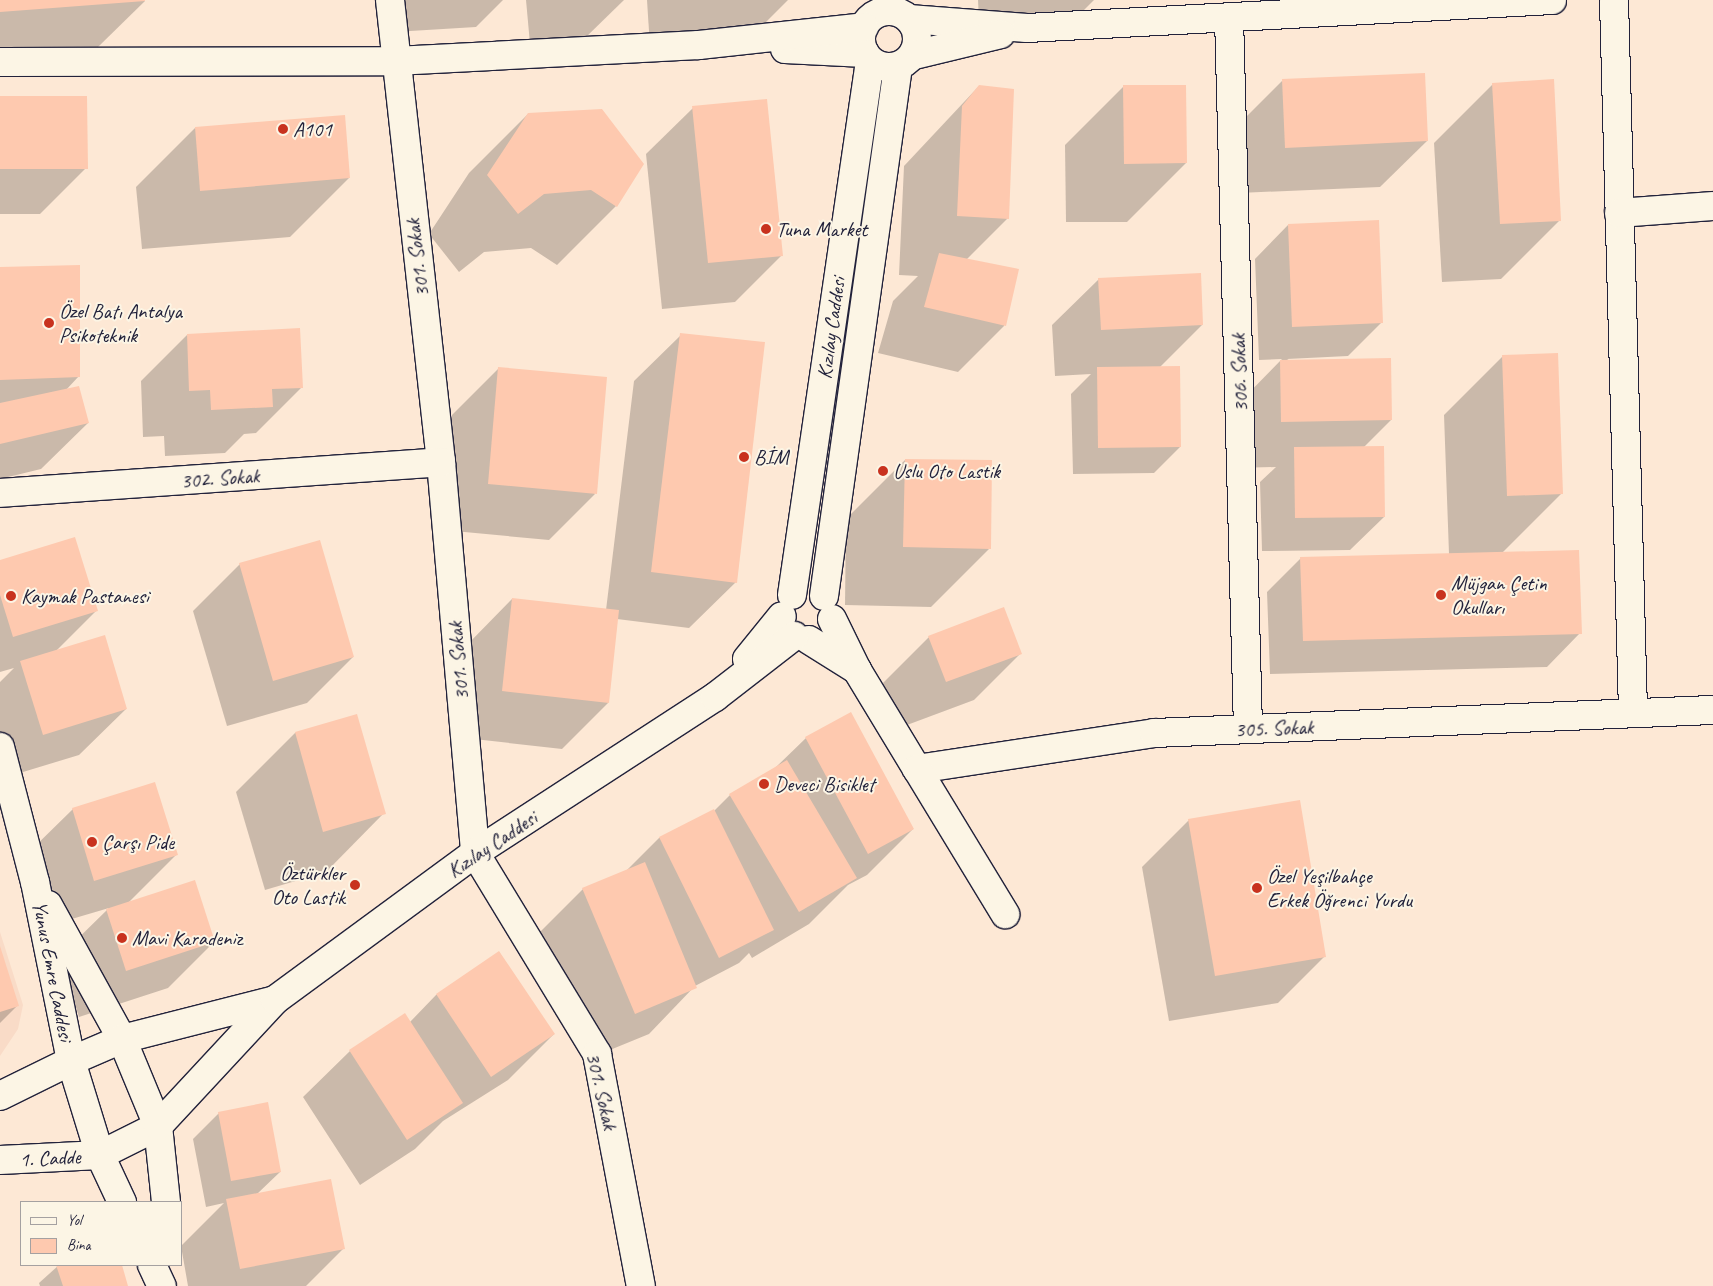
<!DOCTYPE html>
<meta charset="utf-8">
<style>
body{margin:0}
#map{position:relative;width:1713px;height:1286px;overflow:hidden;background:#fde8d5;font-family:Caveat,sans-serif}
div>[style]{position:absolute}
.built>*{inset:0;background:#f9dbc7}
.shadow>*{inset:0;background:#0003}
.building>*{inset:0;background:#fec9af}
.roads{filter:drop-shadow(1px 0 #22223b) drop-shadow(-1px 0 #22223b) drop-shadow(0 1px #22223b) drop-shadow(0 -1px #22223b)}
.minor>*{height:28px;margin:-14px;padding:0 14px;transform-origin:14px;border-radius:14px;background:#fcf5e5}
.minor>.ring{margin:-14px;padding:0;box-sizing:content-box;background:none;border:28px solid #fcf5e5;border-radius:50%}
.dots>*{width:14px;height:14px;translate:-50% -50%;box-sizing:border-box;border:2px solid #fcf5e5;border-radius:50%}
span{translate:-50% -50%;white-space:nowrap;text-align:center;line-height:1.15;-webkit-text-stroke:4px #fcf5e5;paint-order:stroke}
.poi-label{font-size:21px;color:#22223b}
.left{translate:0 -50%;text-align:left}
.right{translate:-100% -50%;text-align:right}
.street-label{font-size:21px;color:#22223b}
.legend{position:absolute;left:20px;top:1201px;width:162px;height:65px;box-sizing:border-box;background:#fcf5e5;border:1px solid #a5a1a1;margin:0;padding:6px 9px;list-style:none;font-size:15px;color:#22223b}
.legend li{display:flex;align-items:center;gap:10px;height:25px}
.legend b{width:25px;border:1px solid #a5a1a1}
</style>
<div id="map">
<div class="built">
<div style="clip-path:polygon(0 932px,23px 1005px,18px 1029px,0 1056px)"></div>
</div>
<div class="shadow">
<div style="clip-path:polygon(0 0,145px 0,145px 1px,98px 47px,0 54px)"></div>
<div style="clip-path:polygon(393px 0,503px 0,476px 27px,394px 32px)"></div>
<div style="clip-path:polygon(526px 0,624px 0,584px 39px,530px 44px)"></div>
<div style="clip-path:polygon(647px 0,788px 0,747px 41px,650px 47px)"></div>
<div style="clip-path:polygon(978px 0,1094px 0,1076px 18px,979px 21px)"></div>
<div style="clip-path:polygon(1282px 81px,1427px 141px,1380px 187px,1239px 193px,1236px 127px)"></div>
<div style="clip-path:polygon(1493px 84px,1560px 220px,1501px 279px,1442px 282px,1434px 143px)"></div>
<div style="clip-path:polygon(979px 86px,1008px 218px,966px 260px,1018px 270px,1004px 326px,958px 372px,878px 353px,893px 301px,918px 276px,899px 275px,904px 166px)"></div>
<div style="clip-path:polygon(1124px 86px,1186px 163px,1127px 222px,1066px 222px,1065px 145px)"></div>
<div style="clip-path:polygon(0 97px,86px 168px,40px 214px,0 214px)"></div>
<div style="clip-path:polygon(693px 108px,781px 256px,735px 302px,662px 309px,646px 154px)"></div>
<div style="clip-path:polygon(528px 114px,616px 206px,557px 265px,531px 248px,484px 252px,459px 272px,429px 234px,469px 173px)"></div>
<div style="clip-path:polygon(195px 128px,349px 178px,290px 237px,142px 249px,136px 187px)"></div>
<div style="clip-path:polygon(1288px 225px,1382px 322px,1348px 356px,1287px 359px,1391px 420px,1363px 448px,1384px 517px,1350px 550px,1262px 551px,1260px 482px,1276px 467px,1235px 468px,1234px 408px,1282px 359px,1259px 360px,1255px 259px)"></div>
<div style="clip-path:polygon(0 268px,79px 376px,66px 390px,88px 423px,41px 469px,0 479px)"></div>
<div style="clip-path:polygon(1099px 279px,1202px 325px,1160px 367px,1180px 447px,1154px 473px,1073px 474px,1071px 394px,1091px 374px,1055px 376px,1052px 325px)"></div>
<div style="clip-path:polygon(187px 335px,302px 387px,256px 433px,244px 434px,225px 453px,165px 456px,164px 436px,143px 437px,141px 381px)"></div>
<div style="clip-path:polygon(681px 335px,736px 582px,689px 628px,617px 619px,608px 703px,562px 749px,456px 737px,466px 646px,512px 599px,606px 610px,634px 381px)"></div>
<div style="clip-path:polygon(1503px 356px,1561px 494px,1502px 553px,1580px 633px,1547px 667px,1270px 674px,1267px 592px,1301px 558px,1449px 554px,1444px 415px)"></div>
<div style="clip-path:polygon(499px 368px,595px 494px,549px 540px,443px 530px,452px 415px)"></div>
<div style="clip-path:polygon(905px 460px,989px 549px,931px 607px,845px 605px,846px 519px)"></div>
<div style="clip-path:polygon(0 561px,96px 611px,56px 651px,126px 709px,79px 755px,0 779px,0 682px,14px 668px,0 672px)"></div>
<div style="clip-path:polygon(240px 564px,353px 657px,307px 703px,227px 726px,193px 611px)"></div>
<div style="clip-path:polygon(929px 637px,1020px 654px,974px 700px,899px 728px,883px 683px)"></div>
<div style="clip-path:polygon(356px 716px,384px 813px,326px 872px,265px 890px,236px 792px,295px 733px)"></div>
<div style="clip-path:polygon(806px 738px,913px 829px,867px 875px,848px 885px,809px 924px,752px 958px,749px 953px,739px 963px,695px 986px,649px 1034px,588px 1059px,537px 935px,583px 889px,626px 871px,659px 838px,713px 812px,730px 795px,775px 768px)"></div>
<div style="clip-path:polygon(73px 809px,176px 855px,128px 903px,214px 942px,168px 988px,79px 1017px,60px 956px,109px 908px,48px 926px,26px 855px)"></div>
<div style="clip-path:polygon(1189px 820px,1325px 956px,1278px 1003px,1169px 1021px,1142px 867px)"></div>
<div style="clip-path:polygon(0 950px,17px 1006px,0 1023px)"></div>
<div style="clip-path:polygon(499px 952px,554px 1034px,508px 1080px,443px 1121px,415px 1149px,360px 1185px,303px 1097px,350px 1051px,410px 1022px,436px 995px)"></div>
<div style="clip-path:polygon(219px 1113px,280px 1172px,257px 1194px,344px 1248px,306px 1286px,188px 1286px,181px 1246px,224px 1203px,206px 1207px,193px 1139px)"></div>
<div style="clip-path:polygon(59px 1265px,120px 1265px,127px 1286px,40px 1286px,39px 1283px)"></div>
</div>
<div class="building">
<div style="clip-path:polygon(0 0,145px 0,145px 1px,0 12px)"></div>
<div style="clip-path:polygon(1425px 73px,1428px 141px,1285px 148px,1282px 79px)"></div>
<div style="clip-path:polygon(1554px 79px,1561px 221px,1500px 224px,1492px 83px)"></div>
<div style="clip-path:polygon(979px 85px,1014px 89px,1009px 219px,957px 216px,962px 106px)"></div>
<div style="clip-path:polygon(1123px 85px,1186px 85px,1187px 163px,1124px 164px)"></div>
<div style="clip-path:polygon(0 96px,87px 96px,88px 169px,0 169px)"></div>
<div style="clip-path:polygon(767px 99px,783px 256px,708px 263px,692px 106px)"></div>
<div style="clip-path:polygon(602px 109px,644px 164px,617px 207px,591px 190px,544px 194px,518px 214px,487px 175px,528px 113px)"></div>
<div style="clip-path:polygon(345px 115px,350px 178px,200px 191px,195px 127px)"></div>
<div style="clip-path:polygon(1379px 220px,1383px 323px,1292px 327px,1288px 224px)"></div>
<div style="clip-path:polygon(939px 253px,1019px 269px,1006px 326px,924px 307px)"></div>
<div style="clip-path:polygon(80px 265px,80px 377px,0 380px,0 267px)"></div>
<div style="clip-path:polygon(1201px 273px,1203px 325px,1101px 330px,1098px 278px)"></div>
<div style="clip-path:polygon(300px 328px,303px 388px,272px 389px,273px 407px,211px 410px,210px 390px,189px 391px,187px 334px)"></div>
<div style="clip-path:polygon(680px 333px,765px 342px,737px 583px,651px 572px)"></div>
<div style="clip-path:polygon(1558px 353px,1563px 494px,1507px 496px,1502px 355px)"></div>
<div style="clip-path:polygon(1391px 358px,1392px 420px,1281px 422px,1280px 360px)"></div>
<div style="clip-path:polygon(1180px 366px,1181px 447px,1098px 448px,1097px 367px)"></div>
<div style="clip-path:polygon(498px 367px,607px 377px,597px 494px,488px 484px)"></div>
<div style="clip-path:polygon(79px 386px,89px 423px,0 444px,0 403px)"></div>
<div style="clip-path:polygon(1384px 446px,1385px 517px,1295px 518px,1294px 447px)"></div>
<div style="clip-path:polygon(905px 459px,992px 460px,991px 549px,903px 547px)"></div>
<div style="clip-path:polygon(75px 537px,98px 611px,13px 637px,0 595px,0 560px)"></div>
<div style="clip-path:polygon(320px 540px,354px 657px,273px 681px,239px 563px)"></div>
<div style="clip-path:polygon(1579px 550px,1582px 634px,1303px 641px,1300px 557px)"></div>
<div style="clip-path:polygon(512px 598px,619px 610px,609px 703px,502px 691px)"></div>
<div style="clip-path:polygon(1004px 607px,1022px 654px,946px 682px,928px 636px)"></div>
<div style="clip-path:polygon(105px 635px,127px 709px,43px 735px,20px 661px)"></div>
<div style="clip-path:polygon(851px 712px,914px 829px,868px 854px,805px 737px)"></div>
<div style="clip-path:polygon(357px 714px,386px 814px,323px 832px,295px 732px)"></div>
<div style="clip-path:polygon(787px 760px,857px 878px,799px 912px,729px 794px)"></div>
<div style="clip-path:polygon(155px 782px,178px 855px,94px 881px,72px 808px)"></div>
<div style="clip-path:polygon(1300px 800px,1326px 957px,1215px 976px,1188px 819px)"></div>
<div style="clip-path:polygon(714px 809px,774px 930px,719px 958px,659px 837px)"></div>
<div style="clip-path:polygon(645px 862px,697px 988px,635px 1014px,582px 888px)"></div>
<div style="clip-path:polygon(195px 880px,215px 942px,126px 971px,106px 909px)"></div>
<div style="clip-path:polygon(0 946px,19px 1006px,0 1012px)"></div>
<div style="clip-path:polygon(499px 951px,555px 1034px,491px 1077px,436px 994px)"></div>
<div style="clip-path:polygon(405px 1013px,463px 1103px,407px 1140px,349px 1050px)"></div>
<div style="clip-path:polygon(268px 1102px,281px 1172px,231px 1181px,218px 1112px)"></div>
<div style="clip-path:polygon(331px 1179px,345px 1249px,240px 1269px,226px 1199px)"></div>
<div style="clip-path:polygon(56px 1265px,122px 1265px,128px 1286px,63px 1286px)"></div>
</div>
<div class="roads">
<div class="minor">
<div style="left:390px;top:0;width:465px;rotate:83.7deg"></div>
<div style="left:441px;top:462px;width:392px;rotate:85deg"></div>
<div style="left:475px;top:853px;width:235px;rotate:58.7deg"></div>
<div style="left:597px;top:1054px;width:236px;rotate:79.3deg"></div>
<div style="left:1614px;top:0;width:713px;rotate:88.47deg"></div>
<div class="ring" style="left:861px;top:11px;width:28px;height:28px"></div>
<div style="left:1229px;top:17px;width:712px;rotate:88.47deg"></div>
<div style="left:909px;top:19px;width:118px;rotate:4.4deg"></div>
<div style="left:1027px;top:28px;width:526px;rotate:-3.05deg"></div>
<div style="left:785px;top:49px;width:80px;rotate:2.9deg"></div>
<div style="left:914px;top:55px;width:89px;rotate:-13.6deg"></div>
<div style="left:0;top:62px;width:395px;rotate:-0.1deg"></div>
<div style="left:395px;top:61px;width:304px;rotate:-3deg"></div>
<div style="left:699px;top:45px;width:166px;rotate:-6.2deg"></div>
<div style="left:1619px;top:213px;width:94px;rotate:-4.3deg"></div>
<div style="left:0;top:493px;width:442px;rotate:-4deg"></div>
<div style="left:792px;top:595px;width:540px;rotate:-81.69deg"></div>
<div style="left:824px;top:596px;width:534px;rotate:-82.04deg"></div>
<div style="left:832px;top:619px;width:57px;rotate:63.9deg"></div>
<div style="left:857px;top:670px;width:116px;rotate:58.8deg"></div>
<div style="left:917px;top:769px;width:240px;rotate:-8.6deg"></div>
<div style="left:1154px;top:733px;width:559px;rotate:-2.36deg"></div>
<div style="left:809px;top:640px;width:57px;rotate:32deg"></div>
<div style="left:747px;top:659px;width:55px;rotate:-50.9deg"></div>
<div style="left:0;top:747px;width:139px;rotate:75.5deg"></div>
<div style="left:35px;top:882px;width:183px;rotate:78.6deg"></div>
<div style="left:71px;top:1061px;width:79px;rotate:153.8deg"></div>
<div style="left:917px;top:769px;width:170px;rotate:58.7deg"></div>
<div style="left:48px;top:905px;width:153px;rotate:61.1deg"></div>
<div style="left:122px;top:1039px;width:158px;rotate:-14.3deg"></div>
<div style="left:0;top:1160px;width:100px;rotate:-2.9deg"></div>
<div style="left:100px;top:1155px;width:65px;rotate:-26.6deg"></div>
<div style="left:158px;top:1126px;width:94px;rotate:-112.5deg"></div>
<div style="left:122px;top:1039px;width:56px;rotate:156.7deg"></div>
<div style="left:71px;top:1061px;width:98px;rotate:72.9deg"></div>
<div style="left:100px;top:1155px;width:52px;rotate:64.9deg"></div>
<div style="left:166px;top:1202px;width:76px;rotate:-96deg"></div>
<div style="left:158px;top:1126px;width:172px;rotate:-47.1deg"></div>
<div style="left:275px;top:1000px;width:248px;rotate:-36.3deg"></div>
<div style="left:475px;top:853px;width:286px;rotate:-33deg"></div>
<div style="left:715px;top:697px;width:100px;rotate:-37.7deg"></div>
<div style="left:152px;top:1265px;width:23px;rotate:65deg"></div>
</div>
</div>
<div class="dots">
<div style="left:283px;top:129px;background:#c8321e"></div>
<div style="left:766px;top:229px;background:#c8321e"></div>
<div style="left:49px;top:323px;background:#c8321e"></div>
<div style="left:744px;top:457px;background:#c8321e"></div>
<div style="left:883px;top:471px;background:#c8321e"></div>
<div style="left:1441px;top:595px;background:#c8321e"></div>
<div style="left:11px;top:596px;background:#c8321e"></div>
<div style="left:764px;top:784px;background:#c8321e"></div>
<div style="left:92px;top:842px;background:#c8321e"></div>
<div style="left:355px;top:885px;background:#c8321e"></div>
<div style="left:1257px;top:888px;background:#c8321e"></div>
<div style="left:122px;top:938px;background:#c8321e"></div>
</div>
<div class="poi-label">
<span class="left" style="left:293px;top:129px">A101</span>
<span class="left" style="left:776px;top:229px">Tuna Market</span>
<span class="left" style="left:59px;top:323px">Özel Batı Antalya<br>Psikoteknik</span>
<span class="left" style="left:754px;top:457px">BİM</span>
<span class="left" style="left:893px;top:471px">Uslu Oto Lastik</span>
<span class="left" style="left:1451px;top:595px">Müjgan Çetin<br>Okulları</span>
<span class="left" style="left:21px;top:596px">Kaymak Pastanesi</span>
<span class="left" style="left:774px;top:784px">Deveci Bisiklet</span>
<span class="left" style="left:102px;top:842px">Çarşı Pide</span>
<span class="right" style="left:345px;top:885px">Öztürkler<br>Oto Lastik</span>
<span class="left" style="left:1267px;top:888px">Özel Yeşilbahçe<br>Erkek Öğrenci Yurdu</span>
<span class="left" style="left:132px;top:938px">Mavi Karadeniz</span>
</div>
<div class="street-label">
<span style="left:417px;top:258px;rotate:-97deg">301. Sokak</span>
<span style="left:831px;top:328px;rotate:-82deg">Kızılay Caddesi</span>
<span style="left:1239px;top:373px;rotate:-92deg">306. Sokak</span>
<span style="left:220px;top:478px;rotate:-4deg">302. Sokak</span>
<span style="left:458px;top:661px;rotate:-95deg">301. Sokak</span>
<span style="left:1274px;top:728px;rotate:-2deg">305. Sokak</span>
<span style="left:492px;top:844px;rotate:-34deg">Kızılay Caddesi</span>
<span style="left:53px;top:971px;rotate:79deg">Yunus Emre Caddesi</span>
<span style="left:602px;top:1091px;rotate:77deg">301. Sokak</span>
<span style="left:50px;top:1158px;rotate:-3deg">1. Cadde</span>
</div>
<ul class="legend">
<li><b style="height:6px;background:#fcf5e5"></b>Yol</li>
<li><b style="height:14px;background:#fec9af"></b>Bina</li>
</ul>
</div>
